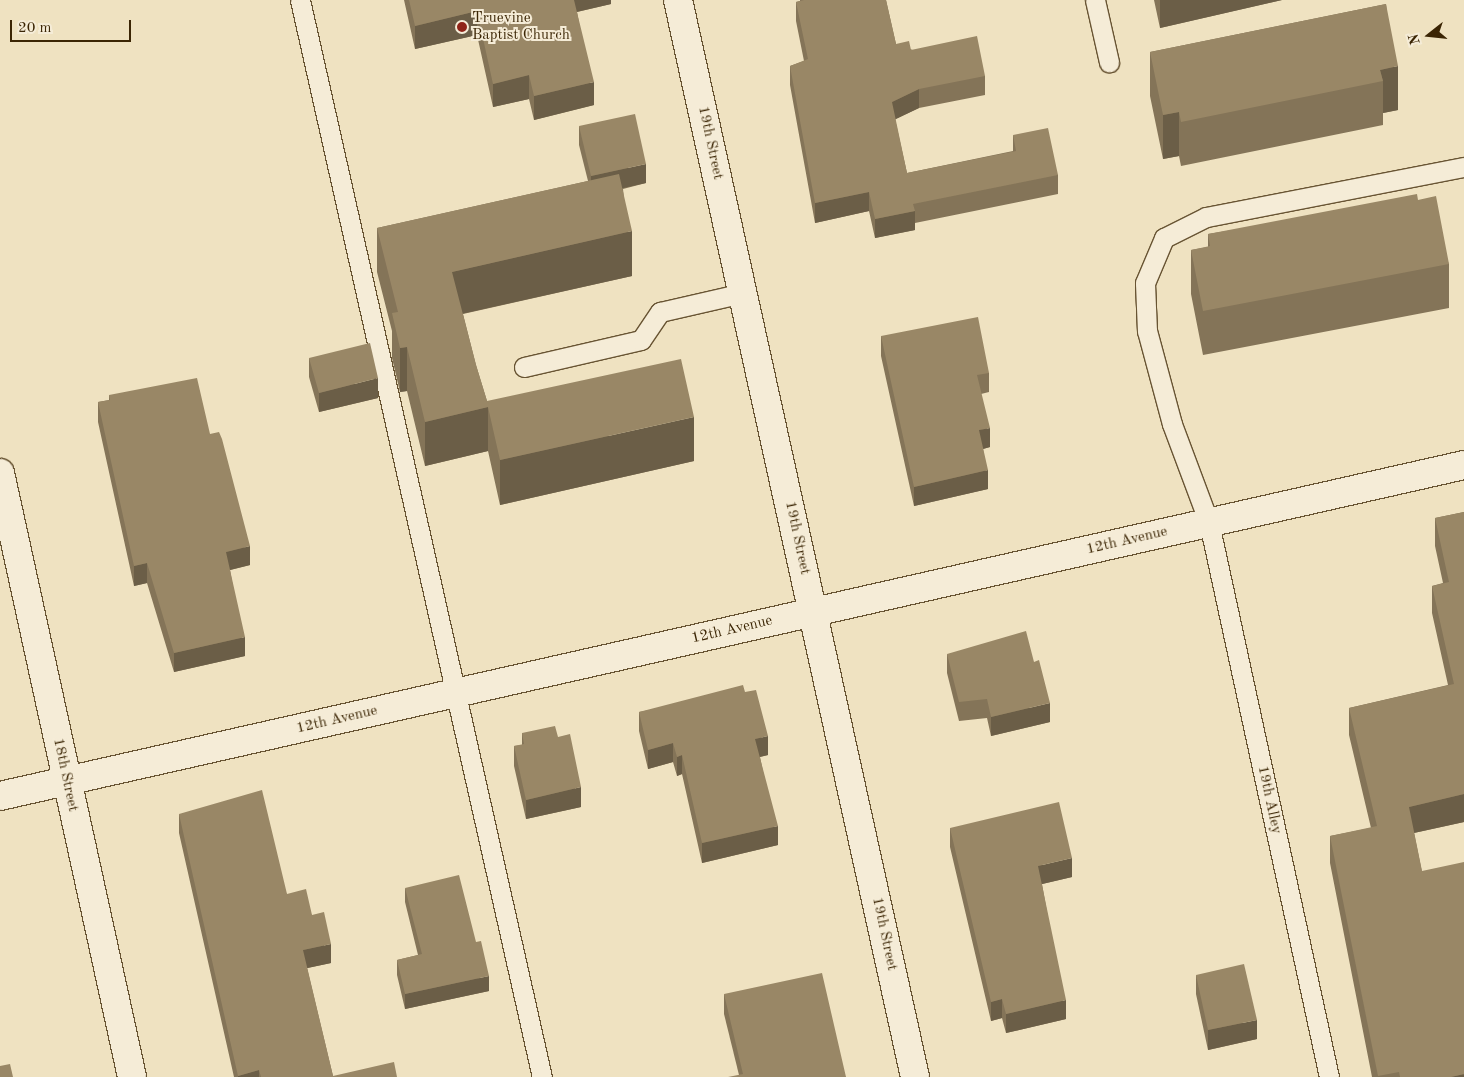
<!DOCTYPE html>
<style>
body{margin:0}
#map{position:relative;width:1464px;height:1077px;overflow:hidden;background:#efe2c1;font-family:"Old Standard TT",serif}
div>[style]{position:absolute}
.roads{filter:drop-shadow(1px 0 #685433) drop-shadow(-1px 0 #685433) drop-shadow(0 1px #685433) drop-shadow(0 -1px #685433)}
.service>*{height:19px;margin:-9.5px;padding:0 9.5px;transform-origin:9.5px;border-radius:9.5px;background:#f5ecd7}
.minor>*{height:28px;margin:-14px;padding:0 14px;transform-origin:14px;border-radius:14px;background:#f5ecd7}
.wall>*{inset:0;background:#847458}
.shaded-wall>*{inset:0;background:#6b5e47}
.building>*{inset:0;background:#998766}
.dots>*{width:14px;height:14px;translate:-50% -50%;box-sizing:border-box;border:2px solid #f5ecd7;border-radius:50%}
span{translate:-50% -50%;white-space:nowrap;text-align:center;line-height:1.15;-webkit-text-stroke:4px #f5ecd7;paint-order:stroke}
.poi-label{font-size:15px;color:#3b2504}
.left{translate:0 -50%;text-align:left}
.street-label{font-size:15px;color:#3b2504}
.north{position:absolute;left:1404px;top:10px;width:50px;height:50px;-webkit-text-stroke:4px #f5ecd7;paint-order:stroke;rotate:254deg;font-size:14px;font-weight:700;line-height:20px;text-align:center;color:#3b2504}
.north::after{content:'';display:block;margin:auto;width:18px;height:22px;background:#3b2504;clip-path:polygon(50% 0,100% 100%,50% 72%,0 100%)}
.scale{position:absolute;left:10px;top:20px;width:121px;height:22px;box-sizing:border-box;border:2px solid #3b2504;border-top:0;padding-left:6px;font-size:15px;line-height:18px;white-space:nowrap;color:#3b2504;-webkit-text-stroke:4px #f5ecd7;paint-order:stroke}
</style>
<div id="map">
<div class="roads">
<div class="service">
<div style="left:300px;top:0;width:1104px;rotate:77.34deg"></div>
<div style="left:1095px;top:0;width:64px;rotate:77.3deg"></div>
<div style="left:524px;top:367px;width:120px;rotate:-13deg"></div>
<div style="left:641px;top:340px;width:34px;rotate:-56deg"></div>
<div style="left:660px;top:312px;width:85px;rotate:-12.9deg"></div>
<div style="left:1329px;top:1077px;width:567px;rotate:-102.22deg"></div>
<div style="left:1209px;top:523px;width:106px;rotate:-110.5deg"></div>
<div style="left:1172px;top:424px;width:96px;rotate:-105deg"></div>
<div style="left:1147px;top:331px;width:48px;rotate:-92.4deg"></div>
<div style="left:1145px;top:283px;width:49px;rotate:-67.1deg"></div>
<div style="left:1164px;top:238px;width:47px;rotate:-26.6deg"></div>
<div style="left:1206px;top:217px;width:263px;rotate:-11deg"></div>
</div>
<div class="minor">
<div style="left:678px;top:0;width:1103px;rotate:77.59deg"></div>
<div style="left:0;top:473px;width:618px;rotate:77.67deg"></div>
<div style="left:0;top:796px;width:1501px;rotate:-12.74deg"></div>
</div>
</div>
<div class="wall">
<div style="clip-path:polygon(404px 0,611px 0,611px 4px,577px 12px,594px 105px,534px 120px,529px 99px,493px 107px,477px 35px,415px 49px)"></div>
<div style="clip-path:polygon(800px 0,886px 0,896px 44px,985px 76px,985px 95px,919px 108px,895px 119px,907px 173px,1013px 151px,1013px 135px,1058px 175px,1058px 194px,915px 223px,915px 230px,875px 238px,869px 211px,815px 223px,790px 85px,790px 66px,804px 61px,796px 21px,796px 2px,800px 1px)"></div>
<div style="clip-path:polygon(1154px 0,1282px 0,1160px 28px)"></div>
<div style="clip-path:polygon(1386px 4px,1398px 110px,1383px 113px,1383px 125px,1181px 166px,1179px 156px,1163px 159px,1150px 96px,1150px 52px)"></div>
<div style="clip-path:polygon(579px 126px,646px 183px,623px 189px,632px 276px,463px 314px,476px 365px,487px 401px,694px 461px,500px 505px,488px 451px,425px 466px,407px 391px,400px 392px,392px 358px,392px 331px,377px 272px,377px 228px,588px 181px,579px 145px)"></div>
<div style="clip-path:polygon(1418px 200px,1449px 264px,1449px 308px,1203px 355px,1191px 294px,1191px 250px,1208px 247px,1208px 234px)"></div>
<div style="clip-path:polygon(881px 336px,989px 373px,989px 392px,981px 394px,990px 447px,983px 449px,988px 489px,914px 506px,881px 356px)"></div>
<div style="clip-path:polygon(309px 358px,378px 398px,319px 412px,309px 377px)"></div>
<div style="clip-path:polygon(109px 395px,210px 434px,250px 565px,230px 570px,245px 656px,174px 672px,147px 583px,134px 586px,98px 422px,98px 402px,109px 400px)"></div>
<div style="clip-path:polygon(1464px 512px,1464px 822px,1414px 833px,1464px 1077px,1372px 1077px,1330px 863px,1330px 836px,1371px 828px,1349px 735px,1349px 708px,1448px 685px,1432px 613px,1432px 586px,1443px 583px,1435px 546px,1435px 518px)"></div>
<div style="clip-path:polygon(947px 654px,1050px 722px,991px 736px,987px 718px,959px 721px,947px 673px)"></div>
<div style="clip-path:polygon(745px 692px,768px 755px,760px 757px,778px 845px,702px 863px,682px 774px,677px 776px,673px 762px,648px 769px,639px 731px,639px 712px)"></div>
<div style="clip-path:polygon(522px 733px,558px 737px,581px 807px,526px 819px,514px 766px,514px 746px,522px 745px)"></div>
<div style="clip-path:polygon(179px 814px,287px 894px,312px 915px,331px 963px,307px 968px,333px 1076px,397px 1077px,234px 1077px,179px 833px)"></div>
<div style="clip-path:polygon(950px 828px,1072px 877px,1042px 884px,1066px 1019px,1006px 1033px,1002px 1018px,991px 1021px,950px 847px)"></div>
<div style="clip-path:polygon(405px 888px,489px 991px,405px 1009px,397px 975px,397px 960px,418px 955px,405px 902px)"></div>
<div style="clip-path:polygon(1196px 975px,1257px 1039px,1208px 1050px,1196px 994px)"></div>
<div style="clip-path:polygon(724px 994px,846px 1077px,739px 1075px,724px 1014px)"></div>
</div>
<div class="shaded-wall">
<div style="clip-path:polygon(572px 0,611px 0,611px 4px,572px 13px)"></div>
<div style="clip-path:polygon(1160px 0,1282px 0,1160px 28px)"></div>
<div style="clip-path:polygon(477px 11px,477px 35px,415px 49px,415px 26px)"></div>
<div style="clip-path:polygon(1398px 66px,1398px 110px,1383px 113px,1383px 81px,1380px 70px)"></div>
<div style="clip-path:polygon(529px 75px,529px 99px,493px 107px,493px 84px)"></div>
<div style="clip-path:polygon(594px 82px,594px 105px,534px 120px,534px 96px)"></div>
<div style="clip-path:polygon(919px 89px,919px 108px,892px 121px,892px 102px)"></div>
<div style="clip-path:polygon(1179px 112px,1179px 156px,1163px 159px,1163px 115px)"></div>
<div style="clip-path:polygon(646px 164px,646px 183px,591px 195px,591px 176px)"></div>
<div style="clip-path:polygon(869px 192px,869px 211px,815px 223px,815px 203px)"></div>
<div style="clip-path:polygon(915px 211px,915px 230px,875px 238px,875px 219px)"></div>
<div style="clip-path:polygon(632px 231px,632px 276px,452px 316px,452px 272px)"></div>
<div style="clip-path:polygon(407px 347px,407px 391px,400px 392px,400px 348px)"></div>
<div style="clip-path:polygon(378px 378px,378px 398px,319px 412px,319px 393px)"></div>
<div style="clip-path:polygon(488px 407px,488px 451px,425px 466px,425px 422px)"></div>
<div style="clip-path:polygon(694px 417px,694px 461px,500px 505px,500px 460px)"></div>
<div style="clip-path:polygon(990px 428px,990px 447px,979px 450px,979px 430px)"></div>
<div style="clip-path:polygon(988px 470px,988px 489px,914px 506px,914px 487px)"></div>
<div style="clip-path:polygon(250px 546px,250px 565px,226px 571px,226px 552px)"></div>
<div style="clip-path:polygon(147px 563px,147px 583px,134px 586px,134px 566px)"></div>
<div style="clip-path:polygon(245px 637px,245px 656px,174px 672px,174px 653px)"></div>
<div style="clip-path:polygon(1050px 703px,1050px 722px,991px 736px,991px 717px)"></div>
<div style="clip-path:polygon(768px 736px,768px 755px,755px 758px,755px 739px)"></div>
<div style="clip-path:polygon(673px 743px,673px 762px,648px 769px,648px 750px)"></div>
<div style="clip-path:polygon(682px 755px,682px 774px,677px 776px,677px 757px)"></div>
<div style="clip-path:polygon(581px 787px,581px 807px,526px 819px,526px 800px)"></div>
<div style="clip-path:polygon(1464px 794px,1464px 822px,1409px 834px,1409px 807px)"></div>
<div style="clip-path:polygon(778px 826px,778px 845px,702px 863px,702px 843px)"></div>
<div style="clip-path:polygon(1072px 858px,1072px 877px,1038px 885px,1038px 866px)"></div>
<div style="clip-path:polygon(331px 944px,331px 963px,303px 969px,303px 950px)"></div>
<div style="clip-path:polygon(489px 976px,489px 991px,405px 1009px,405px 994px)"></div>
<div style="clip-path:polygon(1002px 999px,1002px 1018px,991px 1021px,991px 1002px)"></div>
<div style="clip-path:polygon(1066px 1000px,1066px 1019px,1006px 1033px,1006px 1014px)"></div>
<div style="clip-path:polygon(1257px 1020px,1257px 1039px,1208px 1050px,1208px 1030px)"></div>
<div style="clip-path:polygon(259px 1070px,259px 1077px,238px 1077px,238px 1076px)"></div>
<div style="clip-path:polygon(1464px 1074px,1464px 1077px,1451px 1077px)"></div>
</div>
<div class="building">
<div style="clip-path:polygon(409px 0,574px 0,594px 82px,534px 96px,529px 75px,493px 84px,477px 11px,415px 26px)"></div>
<div style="clip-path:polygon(804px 0,886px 0,896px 44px,909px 41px,911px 50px,977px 36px,985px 76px,919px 89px,892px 102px,907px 173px,1016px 151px,1013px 135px,1048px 128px,1058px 175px,913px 204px,915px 211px,875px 219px,869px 192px,815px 203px,790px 66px,808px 59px,796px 2px)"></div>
<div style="clip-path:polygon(1386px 4px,1398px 66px,1380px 70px,1383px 81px,1181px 122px,1179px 112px,1163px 115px,1150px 52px)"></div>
<div style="clip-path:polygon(635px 114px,646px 164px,591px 176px,579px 126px)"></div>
<div style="clip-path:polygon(619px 174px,632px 231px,452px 272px,476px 365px,487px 401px,681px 359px,694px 417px,500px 460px,488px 407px,425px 422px,407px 347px,400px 348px,392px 313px,398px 312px,377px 228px)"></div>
<div style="clip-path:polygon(1417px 194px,1418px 200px,1436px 196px,1449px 264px,1203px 311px,1191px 250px,1210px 246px,1208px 234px)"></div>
<div style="clip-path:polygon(978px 317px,989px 373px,977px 375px,990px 428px,979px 430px,988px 470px,914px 487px,881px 336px)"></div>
<div style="clip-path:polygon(370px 343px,378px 378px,319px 393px,309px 358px)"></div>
<div style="clip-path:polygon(197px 378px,210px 434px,219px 432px,222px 439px,250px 546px,226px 552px,245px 637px,174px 653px,147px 563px,134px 566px,98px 402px,110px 400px,109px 395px)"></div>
<div style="clip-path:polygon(1464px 512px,1464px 794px,1409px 807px,1422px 871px,1464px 862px,1464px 1074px,1451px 1077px,1400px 1077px,1399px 1072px,1378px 1076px,1330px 836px,1377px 826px,1349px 708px,1454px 684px,1432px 586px,1449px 582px,1435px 518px)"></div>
<div style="clip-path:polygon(1026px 631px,1034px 662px,1039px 660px,1050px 703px,991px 717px,987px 699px,959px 702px,947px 654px)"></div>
<div style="clip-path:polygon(743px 685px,745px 692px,756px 690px,768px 736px,755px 739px,778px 826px,702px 843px,682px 755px,677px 757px,673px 743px,648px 750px,639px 712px)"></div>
<div style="clip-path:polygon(555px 726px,558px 737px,570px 734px,581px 787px,526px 800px,514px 746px,524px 744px,522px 733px)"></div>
<div style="clip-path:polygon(262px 790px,287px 894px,306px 889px,312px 915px,324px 912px,331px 944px,303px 950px,333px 1076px,394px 1062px,397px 1077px,261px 1077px,259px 1070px,238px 1076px,179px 814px)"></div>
<div style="clip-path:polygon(1059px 802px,1072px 858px,1038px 866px,1066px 1000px,1006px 1014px,1002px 999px,991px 1002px,950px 828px)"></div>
<div style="clip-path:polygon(459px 875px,476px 942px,481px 941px,489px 976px,405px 994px,397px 960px,422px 954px,405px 888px)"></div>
<div style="clip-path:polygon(1244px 964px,1257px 1020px,1208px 1030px,1196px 975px)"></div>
<div style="clip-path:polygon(822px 973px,846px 1077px,728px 1077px,743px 1074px,724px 994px)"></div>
<div style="clip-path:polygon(10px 1064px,13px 1077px,0 1077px,0 1066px)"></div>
</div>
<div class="dots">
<div style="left:462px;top:27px;background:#8f2418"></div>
</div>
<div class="poi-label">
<span class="left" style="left:472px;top:27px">Truevine<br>Baptist Church</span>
</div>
<div class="street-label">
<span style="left:710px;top:143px;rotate:78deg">19th Street</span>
<span style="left:797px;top:538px;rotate:78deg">19th Street</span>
<span style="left:1127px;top:541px;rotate:-13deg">12th Avenue</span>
<span style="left:732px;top:630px;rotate:-13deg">12th Avenue</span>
<span style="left:337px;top:720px;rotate:-13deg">12th Avenue</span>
<span style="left:65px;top:775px;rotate:78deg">18th Street</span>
<span style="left:1269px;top:800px;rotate:78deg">19th Alley</span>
<span style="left:884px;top:934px;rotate:78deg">19th Street</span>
</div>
<div class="north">N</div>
<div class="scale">20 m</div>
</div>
